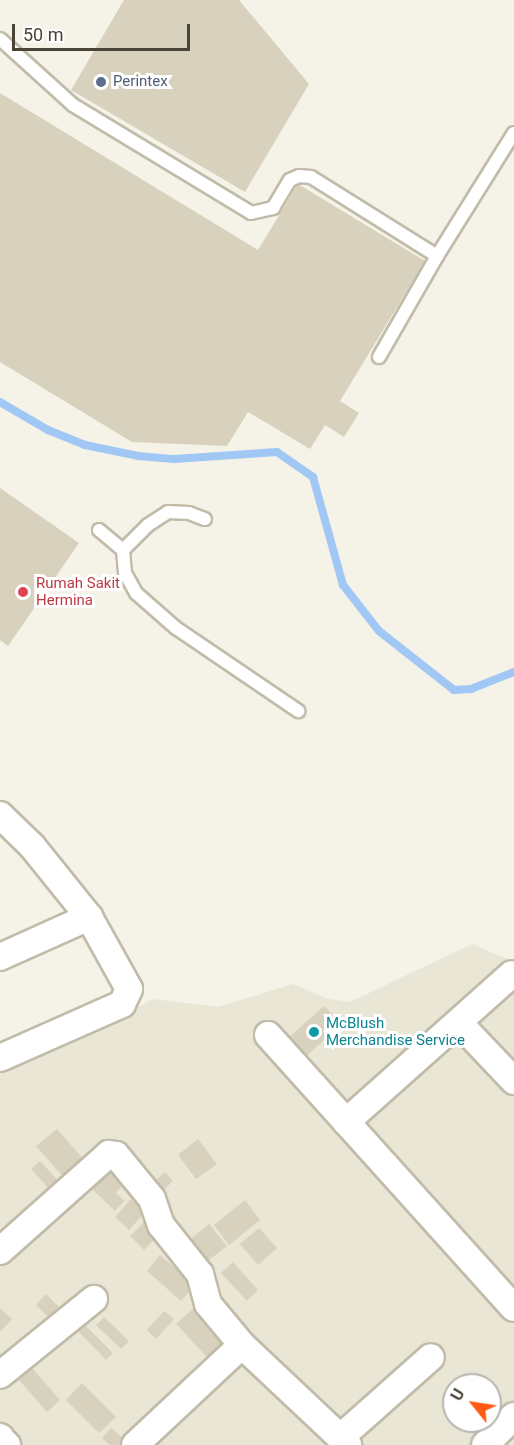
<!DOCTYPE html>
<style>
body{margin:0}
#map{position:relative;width:514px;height:1445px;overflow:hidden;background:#f5f3e8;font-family:Roboto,sans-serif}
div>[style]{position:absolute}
.residential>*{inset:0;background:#e9e6d6}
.stream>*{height:8px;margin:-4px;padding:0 4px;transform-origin:4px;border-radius:4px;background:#a1c7f5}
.building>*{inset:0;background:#d7d1bd}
.roads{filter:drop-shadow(2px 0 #c1bcaa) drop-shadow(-2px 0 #c1bcaa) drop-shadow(0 2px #c1bcaa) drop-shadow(0 -2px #c1bcaa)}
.lane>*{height:12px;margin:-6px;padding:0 6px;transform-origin:6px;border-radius:6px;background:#fff}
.street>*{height:26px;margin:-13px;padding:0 13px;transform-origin:13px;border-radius:13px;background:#fff}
.dots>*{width:16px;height:16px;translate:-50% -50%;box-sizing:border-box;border:3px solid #fff;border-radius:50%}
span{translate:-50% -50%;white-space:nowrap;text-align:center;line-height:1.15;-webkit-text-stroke:6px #fff;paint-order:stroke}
.service-label{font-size:15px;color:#4e5e75}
.left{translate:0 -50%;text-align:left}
.health-label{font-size:15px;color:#be3a42}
.culture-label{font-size:15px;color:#0d838f}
.north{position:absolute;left:442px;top:1373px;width:60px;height:60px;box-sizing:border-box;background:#fff;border:2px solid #b6b4af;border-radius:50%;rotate:300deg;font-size:16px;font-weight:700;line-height:24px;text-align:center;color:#494436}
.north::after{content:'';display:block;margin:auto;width:21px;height:27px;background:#ff5915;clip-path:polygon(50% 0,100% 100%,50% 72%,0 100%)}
.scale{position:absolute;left:12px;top:24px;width:178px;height:27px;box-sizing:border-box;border:3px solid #494436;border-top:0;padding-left:8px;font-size:18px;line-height:21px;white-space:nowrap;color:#494436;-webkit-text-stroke:4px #fff;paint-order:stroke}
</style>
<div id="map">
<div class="residential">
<div style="clip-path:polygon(evenodd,472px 944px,514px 962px,514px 1445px,0 1445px,0 1066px,119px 1017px,153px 999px,218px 1007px,293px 984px,328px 999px,350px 1002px,472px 944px,454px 1385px,490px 1385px,490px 1421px,454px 1421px,454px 1385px)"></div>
</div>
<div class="stream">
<div style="left:0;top:402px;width:56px;rotate:30.3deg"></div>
<div style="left:48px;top:430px;width:40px;rotate:22deg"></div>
<div style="left:85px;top:445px;width:54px;rotate:11.7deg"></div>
<div style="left:138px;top:456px;width:36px;rotate:5deg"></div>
<div style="left:174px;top:459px;width:103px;rotate:-3.9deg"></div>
<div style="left:277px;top:452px;width:44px;rotate:34.8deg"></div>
<div style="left:313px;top:477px;width:112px;rotate:74.5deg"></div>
<div style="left:343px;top:585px;width:58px;rotate:52deg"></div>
<div style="left:379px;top:631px;width:95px;rotate:38.2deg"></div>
<div style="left:454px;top:690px;width:17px;rotate:-3deg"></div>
<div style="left:471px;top:689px;width:46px;rotate:-21.6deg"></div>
</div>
<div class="building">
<div style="clip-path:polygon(124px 0,239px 0,309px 84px,245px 192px,71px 90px)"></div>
<div style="clip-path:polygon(0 93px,258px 250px,298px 184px,425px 261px,340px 401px,359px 413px,344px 437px,325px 425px,310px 449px,248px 412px,227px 446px,132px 442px,0 362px)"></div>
<div style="clip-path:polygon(0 488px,79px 543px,8px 646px,0 640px)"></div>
<div style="clip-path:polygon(324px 1006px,342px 1024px,304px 1058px,286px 1040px)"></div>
<div style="clip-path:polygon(57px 1129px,86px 1162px,66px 1180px,36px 1146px)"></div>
<div style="clip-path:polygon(198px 1139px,217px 1164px,196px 1179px,178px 1155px)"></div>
<div style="clip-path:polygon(40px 1161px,60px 1183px,51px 1191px,31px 1169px)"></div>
<div style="clip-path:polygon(105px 1169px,123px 1185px,116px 1193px,124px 1201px,115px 1211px,89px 1186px)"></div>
<div style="clip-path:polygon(165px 1172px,173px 1181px,159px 1194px,151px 1184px)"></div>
<div style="clip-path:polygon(131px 1199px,145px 1212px,129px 1230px,115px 1217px)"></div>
<div style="clip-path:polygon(245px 1200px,260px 1220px,229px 1245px,214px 1225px)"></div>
<div style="clip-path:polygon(145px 1221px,159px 1235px,144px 1250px,130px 1236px)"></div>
<div style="clip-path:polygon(209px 1224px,227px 1246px,200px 1267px,183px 1245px)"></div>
<div style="clip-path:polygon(259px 1228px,277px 1248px,258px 1265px,240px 1244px)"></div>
<div style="clip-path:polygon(160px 1255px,195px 1285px,181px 1301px,147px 1271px)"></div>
<div style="clip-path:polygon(233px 1262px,258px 1290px,247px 1301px,221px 1273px)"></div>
<div style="clip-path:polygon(46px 1294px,65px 1313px,54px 1323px,36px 1305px)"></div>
<div style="clip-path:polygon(196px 1306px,226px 1339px,207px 1357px,176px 1324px)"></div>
<div style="clip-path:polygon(0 1308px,12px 1319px,0 1332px)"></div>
<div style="clip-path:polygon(164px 1311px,174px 1319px,156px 1339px,147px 1330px)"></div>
<div style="clip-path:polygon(104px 1317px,129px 1341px,121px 1349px,96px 1325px)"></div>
<div style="clip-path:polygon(83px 1323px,113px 1353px,106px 1360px,77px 1330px)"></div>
<div style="clip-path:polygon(32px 1368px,60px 1400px,47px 1412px,19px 1380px)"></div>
<div style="clip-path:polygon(82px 1383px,116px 1417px,99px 1433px,66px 1400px)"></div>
<div style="clip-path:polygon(111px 1428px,127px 1442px,124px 1445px,110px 1445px,102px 1438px)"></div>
</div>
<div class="roads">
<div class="lane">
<div style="left:0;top:39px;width:98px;rotate:42.1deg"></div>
<div style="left:73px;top:105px;width:208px;rotate:31.2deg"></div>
<div style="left:251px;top:213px;width:23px;rotate:-13deg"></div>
<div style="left:273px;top:208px;width:33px;rotate:-59deg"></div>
<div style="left:290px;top:180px;width:10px;rotate:-24deg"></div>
<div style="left:299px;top:176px;width:12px;rotate:5deg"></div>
<div style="left:311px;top:177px;width:149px;rotate:32.1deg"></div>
<div style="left:437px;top:256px;width:145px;rotate:-58deg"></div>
<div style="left:379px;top:357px;width:116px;rotate:-60.1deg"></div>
<div style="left:99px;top:530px;width:31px;rotate:40deg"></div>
<div style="left:123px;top:550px;width:23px;rotate:85deg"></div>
<div style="left:125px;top:573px;width:23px;rotate:61deg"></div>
<div style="left:136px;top:593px;width:53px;rotate:41.2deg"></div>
<div style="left:176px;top:628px;width:148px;rotate:34.2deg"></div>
<div style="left:123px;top:550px;width:35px;rotate:-45deg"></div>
<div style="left:148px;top:525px;width:24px;rotate:-33deg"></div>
<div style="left:168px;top:512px;width:21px;rotate:3deg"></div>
<div style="left:189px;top:513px;width:17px;rotate:21deg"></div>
</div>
<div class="street">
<div style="left:0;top:815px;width:45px;rotate:44.1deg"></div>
<div style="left:32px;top:846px;width:91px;rotate:51.2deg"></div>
<div style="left:89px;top:917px;width:82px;rotate:60.9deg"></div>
<div style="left:129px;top:989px;width:17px;rotate:115deg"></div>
<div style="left:122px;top:1004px;width:133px;rotate:156.1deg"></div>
<div style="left:0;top:957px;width:98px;rotate:-24.2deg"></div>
<div style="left:459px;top:1023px;width:80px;rotate:46.5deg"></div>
<div style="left:268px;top:1035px;width:367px;rotate:48deg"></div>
<div style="left:346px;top:1122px;width:222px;rotate:-41.7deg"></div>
<div style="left:0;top:1251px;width:146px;rotate:-41.7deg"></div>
<div style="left:109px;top:1154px;width:7px;rotate:8deg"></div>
<div style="left:116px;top:1155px;width:57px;rotate:50.7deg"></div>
<div style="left:152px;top:1199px;width:28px;rotate:71deg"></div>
<div style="left:161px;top:1225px;width:63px;rotate:51.5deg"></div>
<div style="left:200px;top:1274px;width:31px;rotate:75deg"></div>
<div style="left:208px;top:1304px;width:53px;rotate:50.3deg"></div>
<div style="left:242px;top:1345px;width:146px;rotate:43.3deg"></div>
<div style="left:0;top:1375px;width:121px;rotate:-39deg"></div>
<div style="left:0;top:1437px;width:11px;rotate:49deg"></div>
<div style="left:341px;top:1437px;width:120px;rotate:-41.6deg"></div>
<div style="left:135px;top:1445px;width:146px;rotate:-43.1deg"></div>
<div style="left:485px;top:1445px;width:41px;rotate:-45deg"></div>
</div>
</div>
<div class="dots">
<div style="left:101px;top:82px;background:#5c6f8a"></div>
<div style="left:23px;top:592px;background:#e0444e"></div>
<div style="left:314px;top:1032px;background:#0f9aa8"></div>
</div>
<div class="service-label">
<span class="left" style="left:113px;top:82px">Perintex</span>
</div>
<div class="health-label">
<span class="left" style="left:36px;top:592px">Rumah Sakit<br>Hermina</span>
</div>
<div class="culture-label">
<span class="left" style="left:326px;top:1032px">McBlush<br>Merchandise Service</span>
</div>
<div class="north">U</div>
<div class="scale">50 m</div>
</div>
